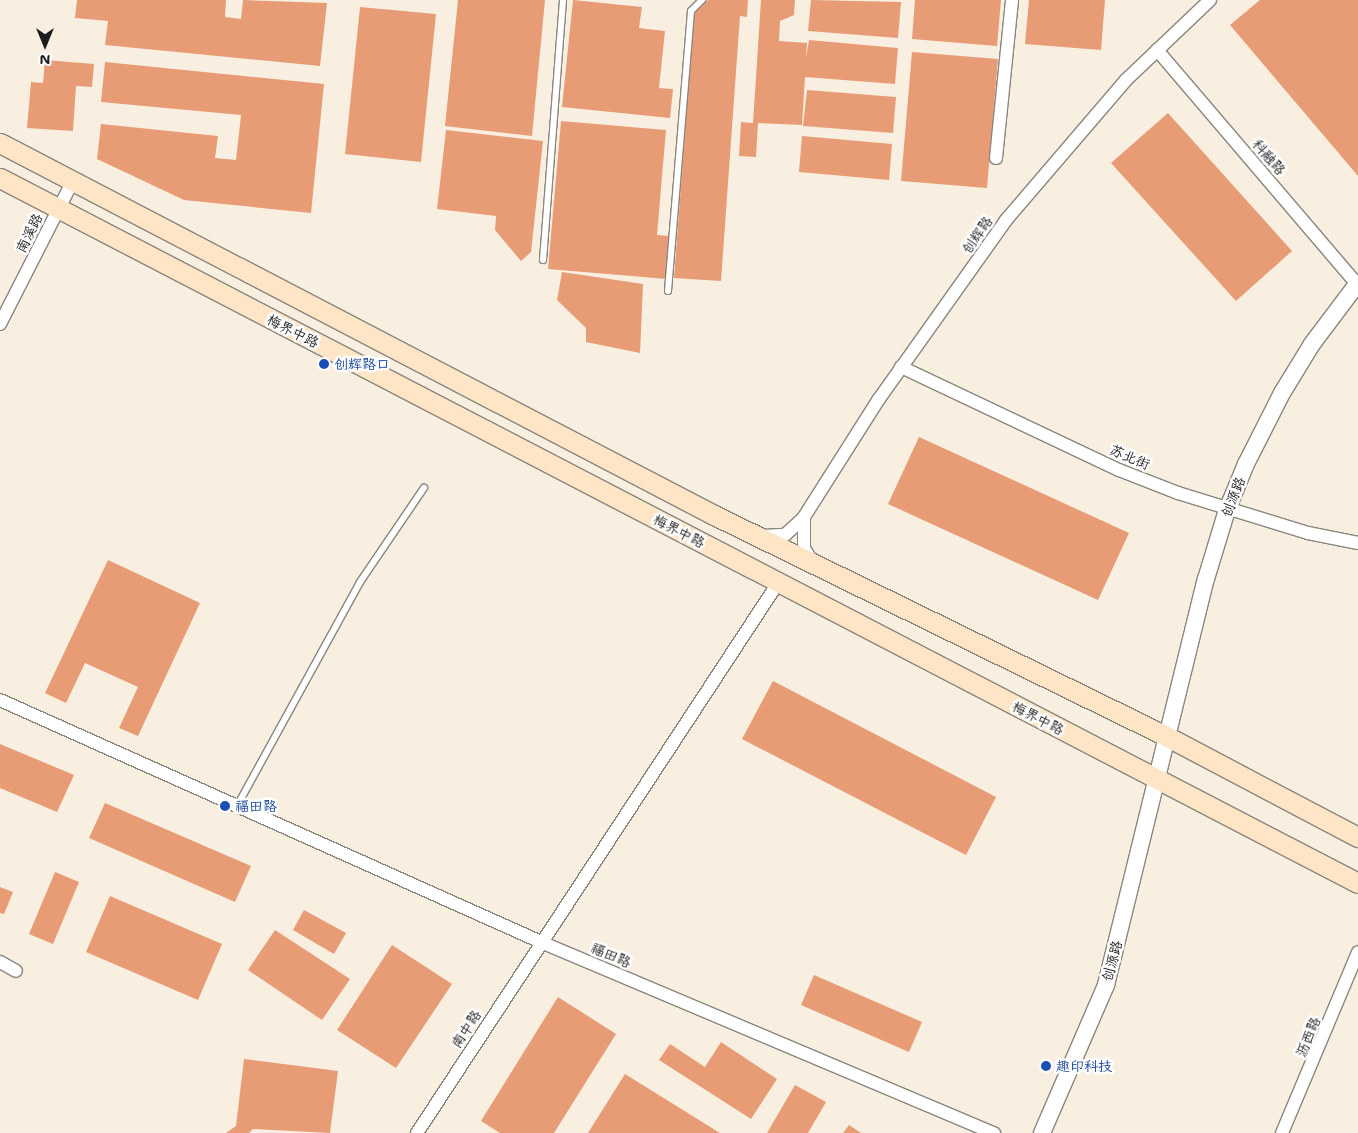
<!DOCTYPE html>
<meta charset="utf-8">
<style>
body{margin:0}
#map{position:relative;width:1358px;height:1133px;overflow:hidden;background:#f9efe1;font-family:"Shantell Sans","LXGW WenKai TC",sans-serif}
div>[style]{position:absolute}
.building>*{inset:0;background:#e89c75}
.roads{filter:drop-shadow(1px 0 #8a867e) drop-shadow(-1px 0 #8a867e) drop-shadow(0 1px #8a867e) drop-shadow(0 -1px #8a867e)}
.service>*{height:6px;margin:-3px;padding:0 3px;transform-origin:3px;border-radius:3px;background:#fff}
.minor>*{height:12px;margin:-6px;padding:0 6px;transform-origin:6px;border-radius:6px;background:#fff}
.tertiary>*{height:16px;margin:-8px;padding:0 8px;transform-origin:8px;border-radius:8px;background:#fff}
.secondary>*{height:19px;margin:-9.5px;padding:0 9.5px;transform-origin:9.5px;border-radius:9.5px;background:#fde5c5}
.dots>*{width:14px;height:14px;translate:-50% -50%;box-sizing:border-box;border:2px solid #fff;border-radius:50%}
span{translate:-50% -50%;white-space:nowrap;text-align:center;line-height:1.15;-webkit-text-stroke:5px #fff;paint-order:stroke}
.street-label{font-size:14px;color:#1c1c1c}
.transit-label{font-size:14px;color:#164399}
.left{translate:0 -50%;text-align:left}
.north{position:absolute;left:20px;top:20px;width:50px;height:50px;-webkit-text-stroke:4px #fff;paint-order:stroke;rotate:180deg;font-size:14px;font-weight:700;line-height:20px;text-align:center;color:#1c1c1c}
.north::after{content:'';display:block;margin:auto;width:18px;height:22px;background:#1c1c1c;clip-path:polygon(50% 0,100% 100%,50% 72%,0 100%)}
</style>
<div id="map">
<div class="building">
<div style="clip-path:polygon(77px 0,226px 0,225px 17px,241px 19px,243px 0,327px 3px,320px 66px,105px 45px,108px 21px,75px 18px)"></div>
<div style="clip-path:polygon(458px 0,545px 0,532px 136px,445px 126px)"></div>
<div style="clip-path:polygon(573px 0,642px 7px,639px 28px,665px 31px,659px 88px,673px 89px,670px 118px,562px 107px)"></div>
<div style="clip-path:polygon(708px 0,748px 0,747px 17px,740px 16px,721px 281px,674px 278px,694px 13px)"></div>
<div style="clip-path:polygon(761px 0,795px 0,794px 15px,780px 21px,779px 41px,807px 43px,806px 58px,809px 40px,898px 48px,895px 84px,805px 77px,802px 125px,758px 123px,756px 157px,739px 156px,741px 122px,753px 123px)"></div>
<div style="clip-path:polygon(811px 0,901px 2px,898px 38px,808px 31px)"></div>
<div style="clip-path:polygon(915px 0,1001px 0,997px 46px,912px 39px)"></div>
<div style="clip-path:polygon(1029px 0,1105px 0,1101px 50px,1025px 44px)"></div>
<div style="clip-path:polygon(1260px 0,1358px 0,1358px 176px,1230px 25px)"></div>
<div style="clip-path:polygon(360px 7px,436px 14px,421px 162px,345px 154px)"></div>
<div style="clip-path:polygon(912px 52px,998px 59px,987px 188px,901px 181px)"></div>
<div style="clip-path:polygon(45px 60px,94px 64px,92px 87px,76px 86px,73px 131px,27px 128px,31px 82px,43px 83px)"></div>
<div style="clip-path:polygon(105px 62px,324px 84px,311px 213px,184px 200px,97px 159px,101px 124px,218px 136px,215px 158px,236px 160px,241px 115px,101px 102px)"></div>
<div style="clip-path:polygon(807px 90px,896px 97px,893px 133px,803px 126px)"></div>
<div style="clip-path:polygon(1168px 113px,1292px 251px,1236px 301px,1111px 163px)"></div>
<div style="clip-path:polygon(561px 121px,666px 130px,657px 235px,670px 236px,667px 279px,548px 269px)"></div>
<div style="clip-path:polygon(446px 130px,543px 141px,531px 252px,521px 261px,495px 230px,496px 216px,437px 209px)"></div>
<div style="clip-path:polygon(802px 136px,892px 144px,889px 180px,799px 172px)"></div>
<div style="clip-path:polygon(562px 272px,643px 284px,640px 353px,586px 342px,586px 328px,557px 300px)"></div>
<div style="clip-path:polygon(919px 437px,1129px 533px,1098px 600px,888px 504px)"></div>
<div style="clip-path:polygon(108px 560px,200px 603px,138px 736px,119px 728px,138px 687px,85px 663px,66px 703px,45px 693px)"></div>
<div style="clip-path:polygon(773px 681px,996px 797px,966px 855px,742px 739px)"></div>
<div style="clip-path:polygon(0 744px,74px 775px,57px 812px,0 788px)"></div>
<div style="clip-path:polygon(105px 803px,251px 866px,235px 902px,89px 838px)"></div>
<div style="clip-path:polygon(55px 872px,79px 882px,53px 944px,29px 934px)"></div>
<div style="clip-path:polygon(0 887px,13px 892px,4px 914px,0 913px)"></div>
<div style="clip-path:polygon(110px 896px,222px 944px,198px 1000px,86px 952px)"></div>
<div style="clip-path:polygon(304px 910px,346px 933px,334px 954px,293px 930px)"></div>
<div style="clip-path:polygon(275px 930px,350px 979px,322px 1020px,248px 970px)"></div>
<div style="clip-path:polygon(392px 945px,452px 984px,396px 1068px,337px 1030px)"></div>
<div style="clip-path:polygon(814px 975px,922px 1022px,909px 1052px,801px 1005px)"></div>
<div style="clip-path:polygon(558px 997px,616px 1034px,554px 1133px,500px 1133px,481px 1121px)"></div>
<div style="clip-path:polygon(721px 1042px,777px 1079px,751px 1119px,659px 1060px,670px 1044px,705px 1067px)"></div>
<div style="clip-path:polygon(244px 1059px,338px 1071px,330px 1133px,253px 1129px,249px 1133px,226px 1133px,236px 1126px)"></div>
<div style="clip-path:polygon(625px 1074px,720px 1133px,588px 1133px)"></div>
<div style="clip-path:polygon(795px 1085px,826px 1102px,808px 1133px,767px 1133px)"></div>
<div style="clip-path:polygon(849px 1125px,861px 1133px,843px 1133px)"></div>
</div>
<div class="roads">
<div class="service">
<div style="left:543px;top:260px;width:261px;rotate:-85.6deg"></div>
<div style="left:668px;top:291px;width:281px;rotate:-85.3deg"></div>
<div style="left:691px;top:11px;width:16px;rotate:-45deg"></div>
<div style="left:237px;top:806px;width:256px;rotate:-61.2deg"></div>
<div style="left:360px;top:582px;width:114px;rotate:-55.8deg"></div>
</div>
<div class="minor">
<div style="left:1157px;top:50px;width:308px;rotate:49.5deg"></div>
<div style="left:996px;top:158px;width:159px;rotate:-84.2deg"></div>
<div style="left:0;top:324px;width:161px;rotate:-63deg"></div>
<div style="left:901px;top:367px;width:241px;rotate:25.3deg"></div>
<div style="left:1119px;top:470px;width:63px;rotate:21.3deg"></div>
<div style="left:1178px;top:493px;width:136px;rotate:17.1deg"></div>
<div style="left:1308px;top:533px;width:51px;rotate:11.3deg"></div>
<div style="left:804px;top:517px;width:140px;rotate:-57.6deg"></div>
<div style="left:879px;top:399px;width:219px;rotate:-54.6deg"></div>
<div style="left:1006px;top:220px;width:184px;rotate:-49.4deg"></div>
<div style="left:1126px;top:80px;width:116px;rotate:-43.6deg"></div>
<div style="left:763px;top:536px;width:22px;rotate:-3deg"></div>
<div style="left:785px;top:535px;width:26px;rotate:-43deg"></div>
<div style="left:804px;top:517px;width:31px;rotate:90deg"></div>
<div style="left:804px;top:548px;width:17px;rotate:59deg"></div>
<div style="left:0;top:700px;width:593px;rotate:24.1deg"></div>
<div style="left:541px;top:942px;width:492px;rotate:22.9deg"></div>
<div style="left:0;top:962px;width:18px;rotate:29deg"></div>
<div style="left:417px;top:1133px;width:658px;rotate:-56.72deg"></div>
<div style="left:1282px;top:1133px;width:196px;rotate:-67.2deg"></div>
</div>
<div class="tertiary">
<div style="left:1042px;top:1133px;width:161px;rotate:-66.6deg"></div>
<div style="left:1106px;top:985px;width:418px;rotate:-76.2deg"></div>
<div style="left:1206px;top:579px;width:72px;rotate:-73.1deg"></div>
<div style="left:1227px;top:510px;width:50px;rotate:-67.6deg"></div>
<div style="left:1246px;top:464px;width:80px;rotate:-63.1deg"></div>
<div style="left:1282px;top:393px;width:57px;rotate:-58.5deg"></div>
<div style="left:1312px;top:344px;width:76px;rotate:-53deg"></div>
</div>
<div class="secondary">
<div style="left:0;top:143px;width:805px;rotate:27.52deg"></div>
<div style="left:714px;top:515px;width:505px;rotate:26.06deg"></div>
<div style="left:1168px;top:737px;width:215px;rotate:27.8deg"></div>
<div style="left:0;top:178px;width:1530px;rotate:27.44deg"></div>
</div>
</div>
<div class="dots">
<div style="left:324px;top:364px;background:#1a4fb4"></div>
<div style="left:225px;top:806px;background:#1a4fb4"></div>
<div style="left:1046px;top:1066px;background:#1a4fb4"></div>
</div>
<div class="street-label">
<span style="left:1269px;top:157px;rotate:49deg">科融路</span>
<span style="left:29px;top:233px;rotate:-63deg">南溪路</span>
<span style="left:977px;top:235px;rotate:-55deg">创辉路</span>
<span style="left:293px;top:331px;rotate:27deg">梅界中路</span>
<span style="left:1130px;top:457px;rotate:23deg">苏北街</span>
<span style="left:1233px;top:497px;rotate:-69deg">创源路</span>
<span style="left:679px;top:531px;rotate:27deg">梅界中路</span>
<span style="left:1038px;top:718px;rotate:27deg">梅界中路</span>
<span style="left:611px;top:955px;rotate:23deg">福田路</span>
<span style="left:1112px;top:961px;rotate:-75deg">创源路</span>
<span style="left:466px;top:1029px;rotate:-57deg">南中路</span>
<span style="left:1308px;top:1037px;rotate:-68deg">沥西路</span>
</div>
<div class="transit-label">
<span class="left" style="left:334px;top:364px">创辉路口</span>
<span class="left" style="left:235px;top:806px">福田路</span>
<span class="left" style="left:1056px;top:1066px">趣印科技</span>
</div>
<div class="north">N</div>
</div>
